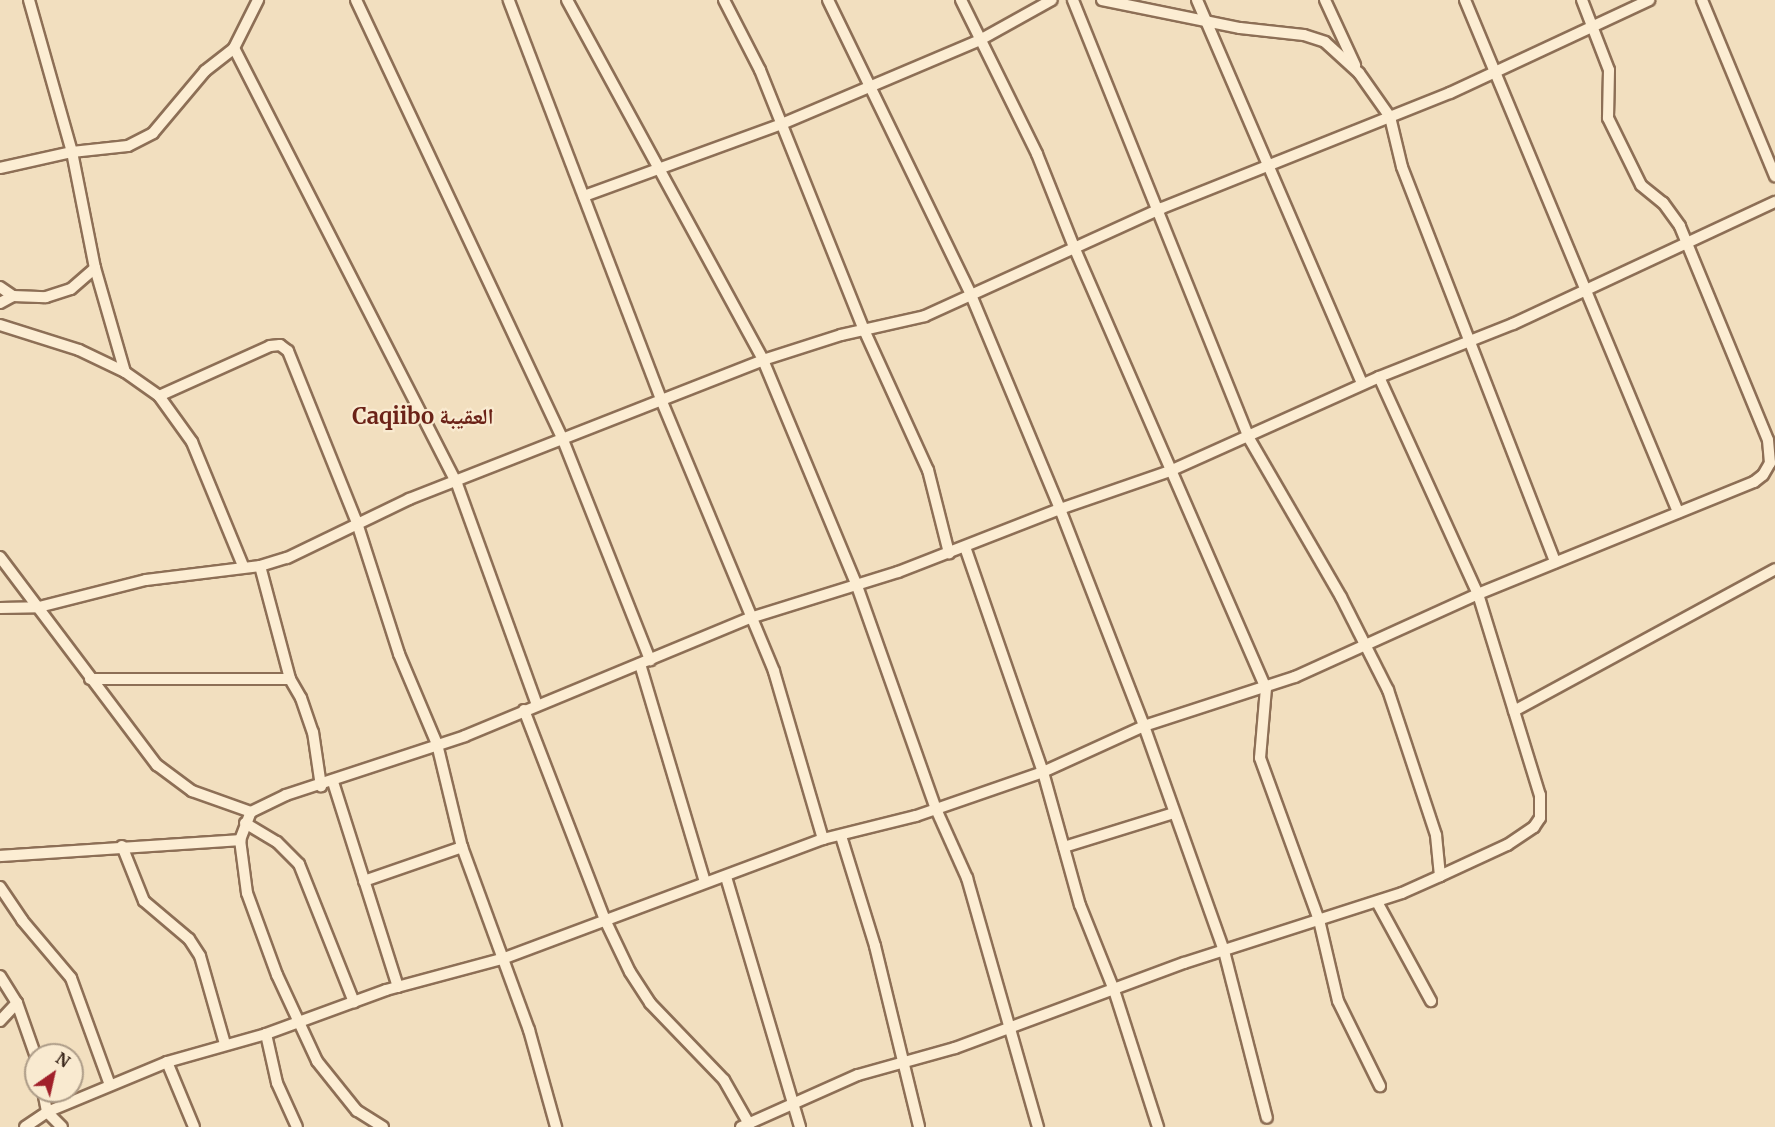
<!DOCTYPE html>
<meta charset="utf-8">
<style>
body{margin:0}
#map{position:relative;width:1775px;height:1127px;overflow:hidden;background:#f2dfbf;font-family:Merriweather,"Noto Naskh Arabic",serif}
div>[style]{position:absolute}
.roads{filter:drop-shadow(2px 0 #8d6f56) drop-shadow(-2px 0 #8d6f56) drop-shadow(0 2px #8d6f56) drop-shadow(0 -2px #8d6f56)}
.minor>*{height:10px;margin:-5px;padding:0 5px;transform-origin:5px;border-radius:5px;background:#fcedd3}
span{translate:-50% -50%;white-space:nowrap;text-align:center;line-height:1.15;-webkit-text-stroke:4.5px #f9ead0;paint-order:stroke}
.district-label{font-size:22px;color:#6b2217;font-weight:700}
.north{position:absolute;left:24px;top:1043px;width:60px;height:60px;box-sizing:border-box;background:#f9ead0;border:2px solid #ad9c88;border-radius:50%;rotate:34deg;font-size:16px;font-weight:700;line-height:24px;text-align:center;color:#3b281c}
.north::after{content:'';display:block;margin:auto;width:21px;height:27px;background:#a1202a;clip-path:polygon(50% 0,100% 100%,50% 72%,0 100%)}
</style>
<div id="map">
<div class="roads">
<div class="minor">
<div style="left:29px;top:0;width:158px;rotate:74.2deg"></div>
<div style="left:72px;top:152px;width:118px;rotate:78.8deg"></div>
<div style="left:95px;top:268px;width:108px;rotate:73.9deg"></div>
<div style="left:356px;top:0;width:486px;rotate:64.8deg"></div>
<div style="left:563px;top:440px;width:237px;rotate:68.4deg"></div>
<div style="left:567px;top:0;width:410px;rotate:61.4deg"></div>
<div style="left:763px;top:360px;width:245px;rotate:67.4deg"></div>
<div style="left:857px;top:586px;width:237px;rotate:70.5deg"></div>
<div style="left:936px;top:809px;width:76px;rotate:65.8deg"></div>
<div style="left:967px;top:878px;width:259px;rotate:74.1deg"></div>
<div style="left:724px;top:0;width:79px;rotate:62.8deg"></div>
<div style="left:760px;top:70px;width:282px;rotate:68.2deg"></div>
<div style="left:865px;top:332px;width:152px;rotate:65.5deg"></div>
<div style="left:928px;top:470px;width:86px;rotate:75.8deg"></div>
<div style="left:828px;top:0;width:328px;rotate:64.1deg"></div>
<div style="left:971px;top:295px;width:232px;rotate:67.4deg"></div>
<div style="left:1060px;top:509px;width:233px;rotate:68.8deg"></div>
<div style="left:1144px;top:726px;width:239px;rotate:70.4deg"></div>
<div style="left:1224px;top:951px;width:172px;rotate:75.6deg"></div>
<div style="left:961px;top:0;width:172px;rotate:63.7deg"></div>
<div style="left:1037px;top:154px;width:100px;rotate:68.3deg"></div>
<div style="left:1074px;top:247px;width:481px;rotate:66.5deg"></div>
<div style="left:1266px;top:688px;width:70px;rotate:94.9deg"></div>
<div style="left:1260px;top:758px;width:172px;rotate:70deg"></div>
<div style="left:1319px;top:920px;width:83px;rotate:76.8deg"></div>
<div style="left:1338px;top:1001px;width:95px;rotate:63.7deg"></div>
<div style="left:1102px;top:0;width:141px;rotate:11.5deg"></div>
<div style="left:1240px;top:28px;width:64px;rotate:6.2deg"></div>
<div style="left:1304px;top:35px;width:22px;rotate:18deg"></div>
<div style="left:1325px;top:42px;width:46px;rotate:42.4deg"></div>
<div style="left:1359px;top:73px;width:54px;rotate:54.8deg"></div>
<div style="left:1390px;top:117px;width:51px;rotate:76.5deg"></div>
<div style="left:1402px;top:167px;width:424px;rotate:68.8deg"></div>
<div style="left:1197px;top:0;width:418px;rotate:66.7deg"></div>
<div style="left:1325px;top:0;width:72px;rotate:65.2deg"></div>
<div style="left:1465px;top:0;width:555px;rotate:67.41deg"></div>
<div style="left:1702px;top:0;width:191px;rotate:67.5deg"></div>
<div style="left:234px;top:48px;width:490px;rotate:62.9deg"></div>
<div style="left:457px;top:484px;width:235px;rotate:70.1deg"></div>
<div style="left:0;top:168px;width:74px;rotate:-12.5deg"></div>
<div style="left:72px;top:152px;width:56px;rotate:-6.1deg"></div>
<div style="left:128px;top:146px;width:28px;rotate:-27deg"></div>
<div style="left:153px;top:133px;width:81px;rotate:-50deg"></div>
<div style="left:205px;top:71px;width:37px;rotate:-38deg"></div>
<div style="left:234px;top:48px;width:54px;rotate:-63.4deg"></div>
<div style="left:584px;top:196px;width:211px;rotate:-20deg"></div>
<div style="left:782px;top:124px;width:215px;rotate:-23deg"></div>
<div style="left:980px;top:40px;width:82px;rotate:-29.1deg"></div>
<div style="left:0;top:287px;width:16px;rotate:35deg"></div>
<div style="left:13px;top:296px;width:33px;rotate:2deg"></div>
<div style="left:46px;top:297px;width:26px;rotate:-18deg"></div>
<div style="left:71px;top:289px;width:32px;rotate:-41deg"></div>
<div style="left:0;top:303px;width:15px;rotate:-28deg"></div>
<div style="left:0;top:325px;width:83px;rotate:17.6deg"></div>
<div style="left:79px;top:350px;width:51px;rotate:25.6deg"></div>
<div style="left:125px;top:372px;width:42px;rotate:35.2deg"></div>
<div style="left:159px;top:396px;width:122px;rotate:-24.2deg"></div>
<div style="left:270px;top:346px;width:10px;rotate:-6deg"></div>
<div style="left:280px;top:345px;width:10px;rotate:37deg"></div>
<div style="left:288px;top:351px;width:185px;rotate:68.1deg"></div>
<div style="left:357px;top:523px;width:138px;rotate:72.2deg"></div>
<div style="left:399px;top:654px;width:98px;rotate:67.1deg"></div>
<div style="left:437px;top:744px;width:106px;rotate:76.4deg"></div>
<div style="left:462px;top:847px;width:195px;rotate:69.9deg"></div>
<div style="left:529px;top:1030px;width:101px;rotate:74.4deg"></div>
<div style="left:1379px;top:377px;width:239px;rotate:65.5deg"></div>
<div style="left:1478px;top:594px;width:210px;rotate:72.9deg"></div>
<div style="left:1540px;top:795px;width:23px;rotate:90deg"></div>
<div style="left:1540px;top:818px;width:11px;rotate:124deg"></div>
<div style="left:1534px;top:827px;width:32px;rotate:146deg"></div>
<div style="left:1507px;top:845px;width:74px;rotate:155.2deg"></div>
<div style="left:159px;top:396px;width:57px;rotate:54.3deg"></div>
<div style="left:192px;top:442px;width:134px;rotate:67.6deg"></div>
<div style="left:965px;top:547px;width:238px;rotate:70.9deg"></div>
<div style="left:1043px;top:772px;width:138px;rotate:74.5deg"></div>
<div style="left:1080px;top:905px;width:92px;rotate:68.2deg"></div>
<div style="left:1114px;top:990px;width:144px;rotate:72.2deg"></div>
<div style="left:0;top:557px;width:261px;rotate:53deg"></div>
<div style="left:157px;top:765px;width:44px;rotate:36.6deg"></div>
<div style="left:192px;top:791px;width:63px;rotate:19.6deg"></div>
<div style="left:260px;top:566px;width:117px;rotate:75.1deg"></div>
<div style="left:290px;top:679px;width:22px;rotate:60deg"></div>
<div style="left:301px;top:698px;width:36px;rotate:71deg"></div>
<div style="left:313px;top:732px;width:55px;rotate:81.6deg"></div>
<div style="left:0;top:608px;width:39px;rotate:-1deg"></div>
<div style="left:39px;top:607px;width:110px;rotate:-14.2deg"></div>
<div style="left:146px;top:580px;width:115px;rotate:-7deg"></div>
<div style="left:260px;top:566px;width:28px;rotate:-17deg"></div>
<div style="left:287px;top:558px;width:136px;rotate:-25.8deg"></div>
<div style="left:409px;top:499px;width:380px;rotate:-21.4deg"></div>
<div style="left:763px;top:360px;width:82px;rotate:-17.8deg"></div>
<div style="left:841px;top:335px;width:86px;rotate:-12.7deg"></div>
<div style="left:925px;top:316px;width:260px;rotate:-24.5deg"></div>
<div style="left:1162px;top:208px;width:310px;rotate:-21.8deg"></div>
<div style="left:1450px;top:93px;width:220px;rotate:-25deg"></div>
<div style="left:640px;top:664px;width:227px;rotate:73.4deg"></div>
<div style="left:90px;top:679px;width:200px"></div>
<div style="left:524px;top:710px;width:227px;rotate:68.9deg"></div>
<div style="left:606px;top:922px;width:55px;rotate:64.4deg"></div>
<div style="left:630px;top:972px;width:37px;rotate:57deg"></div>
<div style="left:650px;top:1003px;width:107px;rotate:46.1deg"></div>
<div style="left:724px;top:1080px;width:51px;rotate:60.4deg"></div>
<div style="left:1514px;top:711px;width:297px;rotate:-28.5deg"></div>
<div style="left:333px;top:782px;width:215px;rotate:72.4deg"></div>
<div style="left:245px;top:823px;width:37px;rotate:31deg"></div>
<div style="left:277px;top:842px;width:31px;rotate:45deg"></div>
<div style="left:299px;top:864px;width:149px;rotate:68.3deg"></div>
<div style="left:841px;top:836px;width:115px;rotate:72.8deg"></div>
<div style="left:875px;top:946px;width:186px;rotate:76.3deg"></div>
<div style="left:823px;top:839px;width:96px;rotate:-13.9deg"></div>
<div style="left:916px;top:816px;width:134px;rotate:-19.1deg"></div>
<div style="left:1043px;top:772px;width:111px;rotate:-24.5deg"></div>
<div style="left:1144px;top:726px;width:159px;rotate:-18deg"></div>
<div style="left:1295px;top:677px;width:201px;rotate:-24.4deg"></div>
<div style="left:1478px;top:594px;width:298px;rotate:-22.1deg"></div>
<div style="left:1754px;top:482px;width:11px;rotate:-38deg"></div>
<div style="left:1763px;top:475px;width:14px;rotate:-60deg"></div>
<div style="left:1770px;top:463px;width:23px;rotate:-95deg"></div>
<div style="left:1768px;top:440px;width:231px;rotate:-112.4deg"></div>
<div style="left:1680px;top:226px;width:29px;rotate:-126deg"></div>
<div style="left:1663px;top:203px;width:28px;rotate:-141deg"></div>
<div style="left:1641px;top:185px;width:75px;rotate:-116.2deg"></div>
<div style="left:1608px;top:118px;width:48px;rotate:-88.8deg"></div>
<div style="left:1609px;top:70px;width:75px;rotate:-111.1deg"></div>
<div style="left:122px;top:846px;width:59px;rotate:68.2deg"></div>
<div style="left:144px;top:901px;width:59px;rotate:40.2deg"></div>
<div style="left:189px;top:939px;width:20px;rotate:57deg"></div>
<div style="left:200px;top:956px;width:91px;rotate:74.1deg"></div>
<div style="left:1064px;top:847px;width:115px;rotate:-17.2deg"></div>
<div style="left:0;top:856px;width:241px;rotate:-3.8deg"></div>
<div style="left:726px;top:877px;width:261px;rotate:73.5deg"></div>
<div style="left:364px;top:881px;width:104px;rotate:-19.1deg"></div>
<div style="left:0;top:887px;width:40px;rotate:56deg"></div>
<div style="left:22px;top:920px;width:76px;rotate:49.8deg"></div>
<div style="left:71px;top:978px;width:114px;rotate:70deg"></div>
<div style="left:1377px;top:902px;width:113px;rotate:61.4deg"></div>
<div style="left:0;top:976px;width:32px;rotate:58deg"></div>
<div style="left:17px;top:1003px;width:57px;rotate:70.6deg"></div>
<div style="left:0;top:1021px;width:25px;rotate:-47deg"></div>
<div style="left:266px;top:1034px;width:50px;rotate:77.3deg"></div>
<div style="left:277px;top:1083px;width:48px;rotate:65.6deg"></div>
<div style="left:167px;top:1062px;width:70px;rotate:67.4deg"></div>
<div style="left:43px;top:1091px;width:21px;rotate:79deg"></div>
<div style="left:47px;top:1112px;width:21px;rotate:45deg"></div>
<div style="left:25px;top:1127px;width:27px;rotate:-34deg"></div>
<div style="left:47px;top:1112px;width:130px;rotate:-22.6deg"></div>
<div style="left:167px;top:1062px;width:103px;rotate:-15.8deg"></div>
<div style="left:266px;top:1034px;width:128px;rotate:-20.1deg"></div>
<div style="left:386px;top:990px;width:120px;rotate:-15deg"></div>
<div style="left:502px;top:959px;width:343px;rotate:-20.5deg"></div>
<div style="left:823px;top:839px;width:175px;rotate:-106.3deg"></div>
<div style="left:774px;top:671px;width:295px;rotate:-112.6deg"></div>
<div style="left:661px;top:399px;width:427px;rotate:-110.9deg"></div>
<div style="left:383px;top:1127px;width:31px;rotate:-148deg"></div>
<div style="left:357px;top:1111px;width:64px;rotate:-128.7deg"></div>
<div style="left:317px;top:1061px;width:95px;rotate:-114.9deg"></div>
<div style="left:277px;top:975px;width:87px;rotate:-110.1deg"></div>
<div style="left:247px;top:893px;width:53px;rotate:-97.5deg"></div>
<div style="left:240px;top:840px;width:30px;rotate:-69deg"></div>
<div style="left:251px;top:812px;width:39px;rotate:-26deg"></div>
<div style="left:286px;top:795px;width:188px;rotate:-18.2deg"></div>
<div style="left:465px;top:736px;width:308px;rotate:-22.5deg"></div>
<div style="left:750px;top:618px;width:155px;rotate:-17.3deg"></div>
<div style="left:898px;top:572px;width:174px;rotate:-21.3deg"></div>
<div style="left:1060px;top:509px;width:116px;rotate:-19.1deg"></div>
<div style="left:1170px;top:471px;width:229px;rotate:-24.2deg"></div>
<div style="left:1379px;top:377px;width:144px;rotate:-21.6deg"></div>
<div style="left:1513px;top:324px;width:289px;rotate:-25deg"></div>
<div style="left:741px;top:1127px;width:128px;rotate:-24deg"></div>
<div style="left:858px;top:1075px;width:101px;rotate:-15.6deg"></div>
<div style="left:955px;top:1048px;width:244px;rotate:-20.4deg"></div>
<div style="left:1184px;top:963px;width:229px;rotate:-17.8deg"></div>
<div style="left:1402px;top:893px;width:42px;rotate:-24.1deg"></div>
<div style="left:1440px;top:876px;width:41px;rotate:-95.6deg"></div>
<div style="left:1436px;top:835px;width:153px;rotate:-108.3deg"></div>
<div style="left:1388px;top:690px;width:104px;rotate:-116.8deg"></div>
<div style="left:1341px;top:597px;width:184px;rotate:-120.1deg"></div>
<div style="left:1249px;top:438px;width:472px;rotate:-111.9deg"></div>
</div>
</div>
<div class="district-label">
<span style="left:423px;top:417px">Caqiibo العقيبة</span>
</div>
<div class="north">N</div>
</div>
